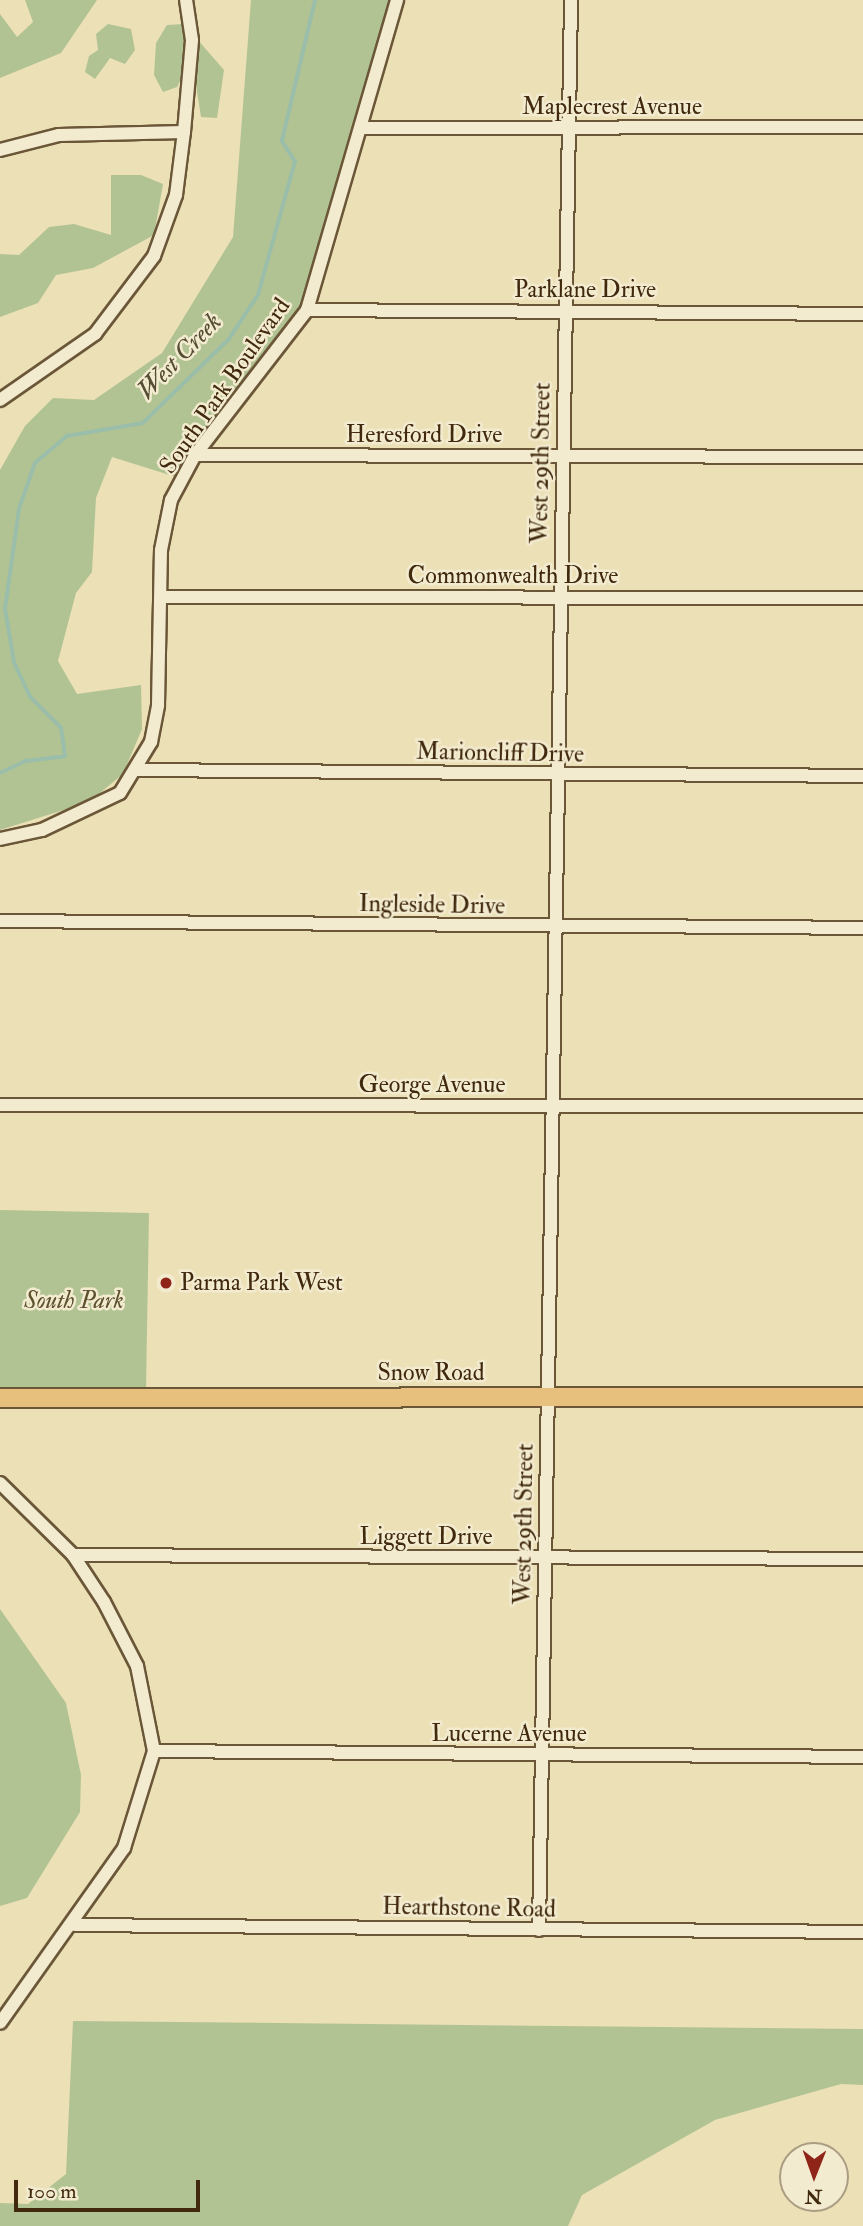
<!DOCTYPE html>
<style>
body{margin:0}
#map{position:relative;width:863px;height:2226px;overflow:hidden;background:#ece0b7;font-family:"IM FELL Double Pica",serif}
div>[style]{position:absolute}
.green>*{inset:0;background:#b2c393}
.stream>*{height:3.5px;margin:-1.75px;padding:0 1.75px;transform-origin:1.75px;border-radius:1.75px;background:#9abea9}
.roads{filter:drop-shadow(2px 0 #6b5738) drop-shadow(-2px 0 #6b5738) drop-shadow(0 2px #6b5738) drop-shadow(0 -2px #6b5738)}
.street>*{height:12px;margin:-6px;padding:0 6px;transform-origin:6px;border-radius:6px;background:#f3ebd0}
.primary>*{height:18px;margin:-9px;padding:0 9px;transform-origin:9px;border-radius:9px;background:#e6c07c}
.dots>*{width:19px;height:19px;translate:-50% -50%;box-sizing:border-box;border:4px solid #f3ebd0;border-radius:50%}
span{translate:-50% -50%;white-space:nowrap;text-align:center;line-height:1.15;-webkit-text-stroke:5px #f3ebd0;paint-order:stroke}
.street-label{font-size:24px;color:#40290d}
.poi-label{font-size:24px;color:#40290d}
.left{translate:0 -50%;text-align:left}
.park-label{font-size:24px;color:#5c502e;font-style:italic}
.water-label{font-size:26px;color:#564e34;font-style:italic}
.north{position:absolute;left:779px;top:2142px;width:70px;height:70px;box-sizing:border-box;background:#f3ebd0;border:2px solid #ab9d82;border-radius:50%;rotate:181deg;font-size:19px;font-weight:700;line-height:28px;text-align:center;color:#40290d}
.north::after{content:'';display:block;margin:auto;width:24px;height:32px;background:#8f2418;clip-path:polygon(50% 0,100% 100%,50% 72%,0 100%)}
.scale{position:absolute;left:14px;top:2180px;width:186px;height:32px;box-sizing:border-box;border:4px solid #40290d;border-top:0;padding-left:9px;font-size:21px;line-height:24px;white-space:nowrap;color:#40290d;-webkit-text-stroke:5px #f3ebd0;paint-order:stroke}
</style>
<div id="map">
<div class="green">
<div style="clip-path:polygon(25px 0,97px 0,61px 53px,0 78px,0 14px,17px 37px,33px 22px)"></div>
<div style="clip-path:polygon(251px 0,389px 0,301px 306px,176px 477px,112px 457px,96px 498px,92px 572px,76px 593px,58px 661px,77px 694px,141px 685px,142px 729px,123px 774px,89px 802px,0 830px,0 470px,25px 426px,53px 398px,94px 400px,162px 353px,233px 237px)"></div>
<div style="clip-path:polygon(108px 24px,131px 29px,135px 50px,125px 64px,110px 58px,95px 79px,85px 72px,89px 56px,98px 50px,96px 34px)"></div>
<div style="clip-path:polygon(184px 24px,224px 70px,217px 118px,201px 117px,196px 85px,184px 73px,177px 87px,163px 92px,154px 75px,156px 43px,167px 25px)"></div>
<div style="clip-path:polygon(111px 175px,141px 175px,163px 184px,154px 235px,93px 268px,56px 275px,38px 303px,0 317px,0 254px,19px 255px,49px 227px,74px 224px,111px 235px)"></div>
<div style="clip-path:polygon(0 1210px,149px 1213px,146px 1390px,0 1389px)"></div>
<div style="clip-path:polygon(0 1609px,66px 1703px,81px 1775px,80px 1812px,27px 1898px,0 1906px)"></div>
<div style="clip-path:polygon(73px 2021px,863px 2029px,863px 2085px,841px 2084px,715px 2120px,582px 2195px,568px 2226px,0 2226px,0 2203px,28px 2204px,66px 2174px)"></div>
</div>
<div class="stream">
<div style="left:0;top:773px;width:29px;rotate:-25deg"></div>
<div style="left:26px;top:761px;width:39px;rotate:-7deg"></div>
<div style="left:65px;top:756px;width:28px;rotate:-98deg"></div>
<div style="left:61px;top:728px;width:44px;rotate:-135deg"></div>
<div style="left:30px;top:697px;width:38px;rotate:-115deg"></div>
<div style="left:14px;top:662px;width:54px;rotate:-99.6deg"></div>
<div style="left:5px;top:609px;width:101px;rotate:-82deg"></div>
<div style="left:19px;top:509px;width:49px;rotate:-70.8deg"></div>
<div style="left:35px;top:463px;width:42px;rotate:-40.2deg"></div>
<div style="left:67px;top:436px;width:77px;rotate:-9.7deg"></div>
<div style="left:143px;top:423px;width:120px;rotate:-44.3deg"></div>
<div style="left:229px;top:339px;width:53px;rotate:-56.6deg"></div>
<div style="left:258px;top:295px;width:138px;rotate:-74.5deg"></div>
<div style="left:295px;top:162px;width:25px;rotate:-122deg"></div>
<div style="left:282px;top:141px;width:145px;rotate:-76.8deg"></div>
</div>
<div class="roads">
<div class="street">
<div style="left:362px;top:128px;width:501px;rotate:-0.11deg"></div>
<div style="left:0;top:150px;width:61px;rotate:-14.3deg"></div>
<div style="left:59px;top:135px;width:125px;rotate:-1.4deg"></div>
<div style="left:307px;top:310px;width:556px;rotate:0.41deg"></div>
<div style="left:0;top:400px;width:116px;rotate:-34.8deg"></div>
<div style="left:95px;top:334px;width:98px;rotate:-52.9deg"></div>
<div style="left:154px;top:256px;width:65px;rotate:-70.2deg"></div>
<div style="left:176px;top:195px;width:64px;rotate:-82.8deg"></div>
<div style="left:184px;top:132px;width:92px;rotate:-85deg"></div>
<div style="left:192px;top:40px;width:40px;rotate:-98.5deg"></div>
<div style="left:195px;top:455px;width:668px;rotate:0.17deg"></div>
<div style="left:162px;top:597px;width:701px;rotate:0.08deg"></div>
<div style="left:137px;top:770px;width:726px;rotate:0.47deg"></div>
<div style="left:0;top:839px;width:43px;rotate:-12.1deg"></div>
<div style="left:42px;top:830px;width:86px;rotate:-25.4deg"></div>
<div style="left:120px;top:793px;width:60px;rotate:-58.7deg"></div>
<div style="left:151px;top:742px;width:38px;rotate:-79deg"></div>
<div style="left:158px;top:705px;width:155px;rotate:-88.9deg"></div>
<div style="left:161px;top:550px;width:51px;rotate:-78.7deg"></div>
<div style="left:171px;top:500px;width:51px;rotate:-61.9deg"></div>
<div style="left:195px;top:455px;width:183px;rotate:-52.3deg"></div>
<div style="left:307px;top:310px;width:323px;rotate:-73.8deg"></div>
<div style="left:0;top:921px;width:863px;rotate:0.46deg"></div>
<div style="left:0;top:1105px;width:863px;rotate:0.07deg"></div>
<div style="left:0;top:1483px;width:103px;rotate:44.6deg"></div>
<div style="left:73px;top:1555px;width:56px;rotate:56.6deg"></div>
<div style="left:104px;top:1602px;width:72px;rotate:62.7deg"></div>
<div style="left:137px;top:1666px;width:87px;rotate:78.7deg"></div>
<div style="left:154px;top:1751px;width:102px;rotate:107.2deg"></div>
<div style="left:124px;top:1848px;width:214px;rotate:125.3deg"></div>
<div style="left:73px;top:1555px;width:790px;rotate:0.29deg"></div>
<div style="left:154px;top:1751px;width:709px;rotate:0.48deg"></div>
<div style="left:75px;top:1925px;width:788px;rotate:0.51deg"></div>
<div style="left:539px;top:1930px;width:1930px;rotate:-89.05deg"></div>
</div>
<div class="primary">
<div style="left:0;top:1398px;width:863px;rotate:-0.07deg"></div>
</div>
</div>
<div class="dots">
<div style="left:166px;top:1283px;background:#8f2418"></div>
</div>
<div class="street-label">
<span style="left:612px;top:107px">Maplecrest Avenue</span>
<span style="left:585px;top:290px">Parklane Drive</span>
<span style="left:225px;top:386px;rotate:-55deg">South Park Boulevard</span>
<span style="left:424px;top:435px">Heresford Drive</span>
<span style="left:541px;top:463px;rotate:-89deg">West 29th Street</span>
<span style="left:513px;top:576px">Commonwealth Drive</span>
<span style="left:500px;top:753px;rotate:1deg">Marioncliff Drive</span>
<span style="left:432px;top:905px;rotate:1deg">Ingleside Drive</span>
<span style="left:432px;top:1085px">George Avenue</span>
<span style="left:431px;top:1373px">Snow Road</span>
<span style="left:524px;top:1524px;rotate:-89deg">West 29th Street</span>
<span style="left:426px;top:1537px">Liggett Drive</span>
<span style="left:509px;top:1734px">Lucerne Avenue</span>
<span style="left:469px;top:1908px;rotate:1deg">Hearthstone Road</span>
</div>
<div class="poi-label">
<span class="left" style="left:180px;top:1283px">Parma Park West</span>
</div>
<div class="park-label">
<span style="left:74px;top:1301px">South Park</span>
</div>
<div class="water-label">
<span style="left:180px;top:357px;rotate:-46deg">West Creek</span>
</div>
<div class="north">N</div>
<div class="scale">100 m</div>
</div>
